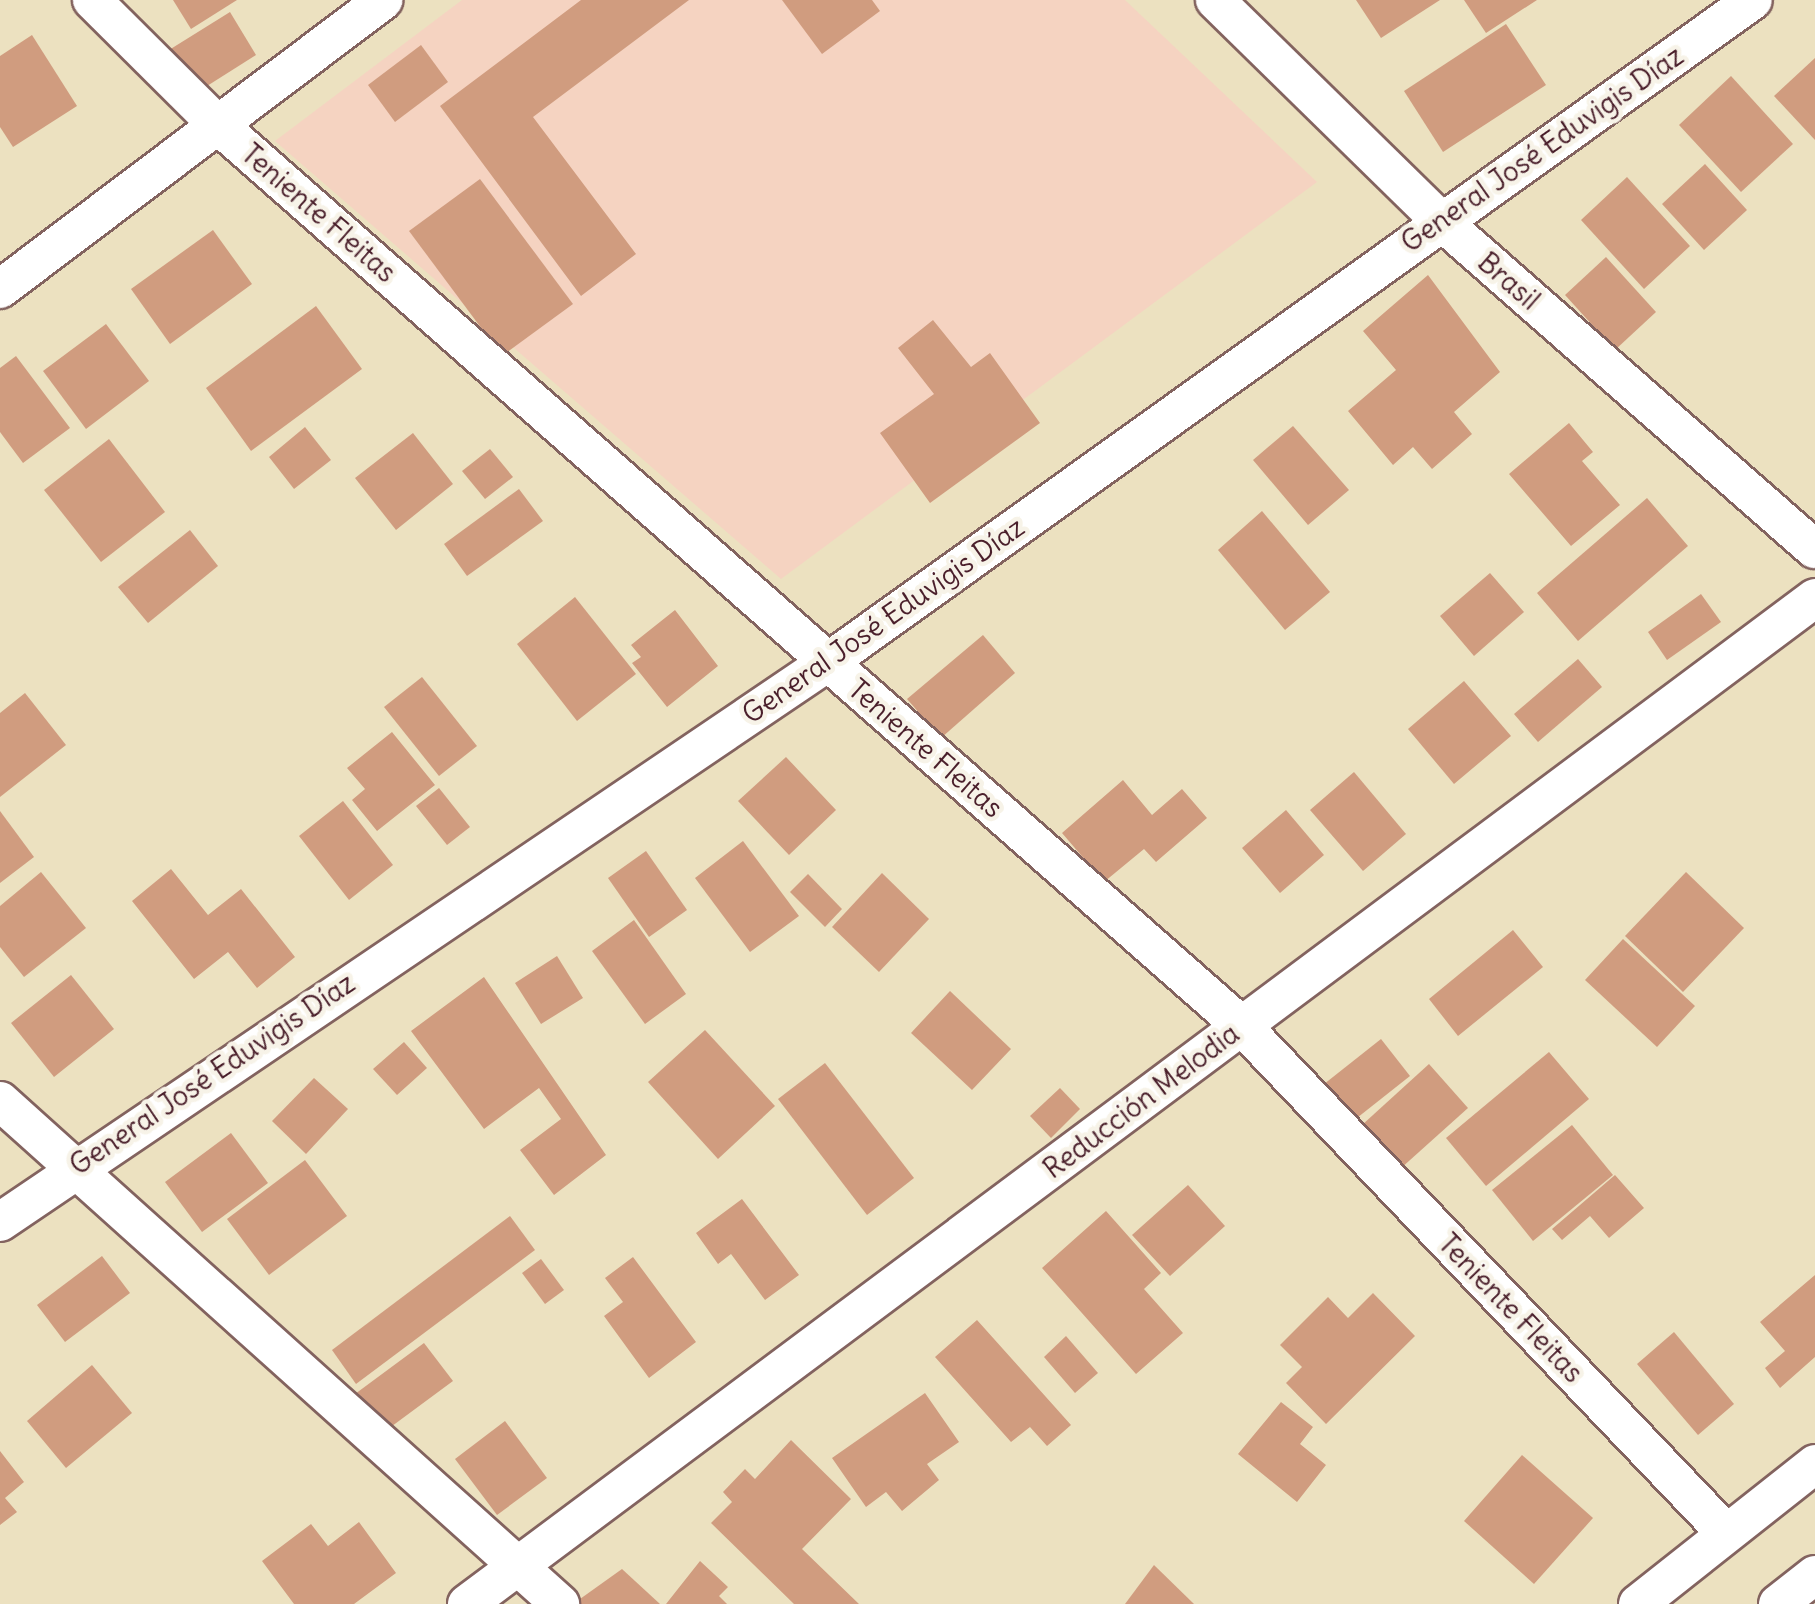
<!DOCTYPE html>
<meta charset="utf-8">
<style>
body{margin:0}
#map{position:relative;width:1815px;height:1604px;overflow:hidden;background:#ece1c0;font-family:Delius,sans-serif}
div>[style]{position:absolute}
.built>*{inset:0;background:#f5d3c1}
.building>*{inset:0;background:#d09c7f}
.roads{filter:drop-shadow(2px 0 #83635f) drop-shadow(-2px 0 #83635f) drop-shadow(0 2px #83635f) drop-shadow(0 -2px #83635f)}
.minor>*{height:38px;margin:-19px;padding:0 19px;transform-origin:19px;border-radius:19px;background:#fff}
span{translate:-50% -50%;white-space:nowrap;text-align:center;line-height:1.15;-webkit-text-stroke:9px #f7f3e8;paint-order:stroke}
.street-label{font-size:28px;color:#4a1f2b}
</style>
<div id="map">
<div class="built">
<div style="clip-path:polygon(462px 0,1125px 0,1317px 182px,781px 579px,275px 141px)"></div>
</div>
<div class="building">
<div style="clip-path:polygon(173px 0,237px 0,191px 29px)"></div>
<div style="clip-path:polygon(581px 0,689px 0,533px 117px,636px 254px,581px 296px,440px 106px)"></div>
<div style="clip-path:polygon(782px 0,872px 0,880px 11px,822px 54px)"></div>
<div style="clip-path:polygon(1356px 0,1440px 0,1381px 38px)"></div>
<div style="clip-path:polygon(1464px 0,1537px 0,1486px 33px)"></div>
<div style="clip-path:polygon(230px 12px,256px 55px,196px 93px,169px 50px)"></div>
<div style="clip-path:polygon(1506px 24px,1546px 85px,1443px 152px,1404px 91px)"></div>
<div style="clip-path:polygon(32px 35px,77px 106px,13px 147px,0 127px,0 56px)"></div>
<div style="clip-path:polygon(421px 45px,448px 82px,395px 122px,368px 85px)"></div>
<div style="clip-path:polygon(1815px 58px,1815px 140px,1774px 96px)"></div>
<div style="clip-path:polygon(1731px 76px,1793px 144px,1741px 192px,1679px 125px)"></div>
<div style="clip-path:polygon(1705px 164px,1747px 210px,1704px 250px,1662px 204px)"></div>
<div style="clip-path:polygon(1627px 177px,1690px 246px,1644px 289px,1581px 220px)"></div>
<div style="clip-path:polygon(480px 179px,573px 304px,502px 356px,409px 231px)"></div>
<div style="clip-path:polygon(213px 230px,252px 284px,170px 344px,131px 289px)"></div>
<div style="clip-path:polygon(1606px 257px,1656px 312px,1615px 350px,1565px 295px)"></div>
<div style="clip-path:polygon(1428px 275px,1500px 372px,1454px 412px,1472px 434px,1432px 469px,1413px 447px,1393px 465px,1348px 411px,1396px 370px,1363px 331px)"></div>
<div style="clip-path:polygon(316px 306px,362px 369px,251px 451px,206px 388px)"></div>
<div style="clip-path:polygon(933px 320px,971px 367px,990px 353px,1040px 423px,930px 503px,880px 433px,934px 394px,898px 348px)"></div>
<div style="clip-path:polygon(106px 324px,149px 381px,86px 429px,43px 371px)"></div>
<div style="clip-path:polygon(16px 356px,70px 428px,23px 463px,0 432px,0 368px)"></div>
<div style="clip-path:polygon(1569px 423px,1593px 452px,1582px 461px,1620px 505px,1571px 546px,1509px 474px)"></div>
<div style="clip-path:polygon(1293px 426px,1349px 490px,1308px 525px,1253px 460px)"></div>
<div style="clip-path:polygon(305px 427px,331px 460px,294px 489px,269px 457px)"></div>
<div style="clip-path:polygon(413px 433px,453px 484px,396px 530px,355px 478px)"></div>
<div style="clip-path:polygon(109px 439px,165px 512px,101px 562px,44px 490px)"></div>
<div style="clip-path:polygon(490px 449px,513px 477px,485px 499px,462px 471px)"></div>
<div style="clip-path:polygon(519px 489px,543px 521px,467px 576px,444px 544px)"></div>
<div style="clip-path:polygon(1647px 498px,1688px 546px,1578px 641px,1537px 593px)"></div>
<div style="clip-path:polygon(1262px 511px,1330px 592px,1285px 630px,1218px 550px)"></div>
<div style="clip-path:polygon(190px 530px,218px 566px,148px 623px,118px 587px)"></div>
<div style="clip-path:polygon(1490px 573px,1524px 612px,1474px 656px,1440px 616px)"></div>
<div style="clip-path:polygon(1701px 594px,1721px 622px,1667px 660px,1648px 632px)"></div>
<div style="clip-path:polygon(575px 597px,636px 674px,577px 721px,517px 644px)"></div>
<div style="clip-path:polygon(675px 610px,718px 666px,667px 707px,632px 663px,641px 657px,631px 645px)"></div>
<div style="clip-path:polygon(983px 635px,1015px 673px,941px 738px,907px 699px)"></div>
<div style="clip-path:polygon(1578px 659px,1602px 687px,1538px 742px,1514px 714px)"></div>
<div style="clip-path:polygon(422px 677px,477px 746px,439px 776px,384px 707px)"></div>
<div style="clip-path:polygon(1464px 681px,1511px 736px,1454px 784px,1408px 729px)"></div>
<div style="clip-path:polygon(25px 693px,66px 745px,0 797px,0 713px)"></div>
<div style="clip-path:polygon(392px 732px,435px 785px,377px 831px,352px 800px,365px 789px,347px 768px)"></div>
<div style="clip-path:polygon(786px 757px,836px 810px,789px 855px,738px 801px)"></div>
<div style="clip-path:polygon(1354px 772px,1406px 834px,1363px 871px,1310px 810px)"></div>
<div style="clip-path:polygon(1123px 780px,1152px 815px,1182px 789px,1207px 818px,1156px 862px,1144px 849px,1104px 882px,1062px 833px)"></div>
<div style="clip-path:polygon(439px 788px,470px 827px,447px 845px,416px 806px)"></div>
<div style="clip-path:polygon(343px 801px,393px 865px,349px 900px,299px 836px)"></div>
<div style="clip-path:polygon(1286px 810px,1324px 855px,1280px 893px,1242px 848px)"></div>
<div style="clip-path:polygon(0 811px,34px 857px,0 883px)"></div>
<div style="clip-path:polygon(743px 841px,799px 916px,750px 952px,695px 878px)"></div>
<div style="clip-path:polygon(646px 851px,687px 910px,649px 937px,608px 878px)"></div>
<div style="clip-path:polygon(171px 869px,208px 915px,241px 889px,295px 957px,257px 988px,228px 952px,194px 979px,132px 901px)"></div>
<div style="clip-path:polygon(41px 872px,86px 928px,24px 977px,0 947px,0 906px)"></div>
<div style="clip-path:polygon(1686px 872px,1744px 928px,1683px 992px,1625px 936px)"></div>
<div style="clip-path:polygon(882px 873px,929px 919px,879px 972px,832px 927px)"></div>
<div style="clip-path:polygon(808px 874px,842px 909px,825px 927px,790px 892px)"></div>
<div style="clip-path:polygon(634px 920px,686px 994px,645px 1024px,592px 951px)"></div>
<div style="clip-path:polygon(1513px 930px,1543px 967px,1458px 1036px,1429px 999px)"></div>
<div style="clip-path:polygon(1623px 939px,1695px 1006px,1657px 1047px,1585px 980px)"></div>
<div style="clip-path:polygon(557px 956px,583px 998px,541px 1024px,515px 983px)"></div>
<div style="clip-path:polygon(71px 975px,114px 1029px,54px 1077px,11px 1023px)"></div>
<div style="clip-path:polygon(484px 977px,606px 1155px,554px 1195px,520px 1150px,561px 1119px,539px 1088px,484px 1129px,411px 1031px)"></div>
<div style="clip-path:polygon(950px 991px,1011px 1049px,972px 1090px,911px 1033px)"></div>
<div style="clip-path:polygon(705px 1030px,775px 1106px,718px 1159px,648px 1082px)"></div>
<div style="clip-path:polygon(1381px 1039px,1410px 1076px,1343px 1129px,1314px 1092px)"></div>
<div style="clip-path:polygon(404px 1042px,427px 1068px,397px 1095px,373px 1069px)"></div>
<div style="clip-path:polygon(1549px 1052px,1589px 1099px,1486px 1186px,1446px 1138px)"></div>
<div style="clip-path:polygon(825px 1063px,914px 1178px,867px 1215px,778px 1099px)"></div>
<div style="clip-path:polygon(1429px 1064px,1468px 1108px,1390px 1178px,1351px 1135px)"></div>
<div style="clip-path:polygon(314px 1078px,348px 1109px,306px 1154px,272px 1121px)"></div>
<div style="clip-path:polygon(1060px 1088px,1080px 1109px,1051px 1138px,1030px 1116px)"></div>
<div style="clip-path:polygon(1572px 1125px,1613px 1175px,1533px 1241px,1492px 1190px)"></div>
<div style="clip-path:polygon(231px 1133px,268px 1183px,202px 1232px,165px 1182px)"></div>
<div style="clip-path:polygon(305px 1160px,347px 1216px,269px 1275px,227px 1219px)"></div>
<div style="clip-path:polygon(1615px 1175px,1644px 1208px,1609px 1238px,1590px 1216px,1562px 1240px,1552px 1229px)"></div>
<div style="clip-path:polygon(1188px 1185px,1225px 1226px,1170px 1276px,1132px 1235px)"></div>
<div style="clip-path:polygon(742px 1199px,799px 1275px,765px 1300px,731px 1254px,718px 1264px,696px 1233px)"></div>
<div style="clip-path:polygon(1106px 1211px,1161px 1273px,1144px 1289px,1183px 1333px,1136px 1374px,1042px 1268px)"></div>
<div style="clip-path:polygon(510px 1216px,535px 1250px,356px 1384px,332px 1350px)"></div>
<div style="clip-path:polygon(102px 1256px,130px 1293px,65px 1342px,37px 1305px)"></div>
<div style="clip-path:polygon(633px 1257px,696px 1342px,649px 1378px,604px 1316px,623px 1302px,605px 1278px)"></div>
<div style="clip-path:polygon(541px 1259px,564px 1290px,545px 1304px,522px 1273px)"></div>
<div style="clip-path:polygon(1815px 1275px,1815px 1357px,1780px 1388px,1765px 1368px,1785px 1351px,1760px 1322px)"></div>
<div style="clip-path:polygon(1373px 1293px,1415px 1336px,1326px 1424px,1286px 1383px,1302px 1367px,1280px 1345px,1328px 1297px,1348px 1318px)"></div>
<div style="clip-path:polygon(977px 1320px,1071px 1425px,1047px 1446px,1030px 1427px,1011px 1442px,935px 1357px)"></div>
<div style="clip-path:polygon(1674px 1332px,1734px 1404px,1698px 1435px,1637px 1364px)"></div>
<div style="clip-path:polygon(1066px 1336px,1098px 1373px,1075px 1393px,1044px 1357px)"></div>
<div style="clip-path:polygon(424px 1343px,453px 1381px,384px 1432px,355px 1394px)"></div>
<div style="clip-path:polygon(92px 1365px,132px 1413px,66px 1468px,27px 1421px)"></div>
<div style="clip-path:polygon(925px 1393px,959px 1442px,927px 1464px,939px 1480px,902px 1511px,886px 1492px,866px 1507px,832px 1458px)"></div>
<div style="clip-path:polygon(1281px 1402px,1313px 1427px,1300px 1444px,1326px 1465px,1297px 1502px,1238px 1454px)"></div>
<div style="clip-path:polygon(505px 1421px,547px 1478px,497px 1515px,455px 1459px)"></div>
<div style="clip-path:polygon(791px 1440px,851px 1499px,802px 1549px,859px 1604px,794px 1604px,711px 1523px,732px 1502px,723px 1492px,745px 1469px,755px 1479px)"></div>
<div style="clip-path:polygon(0 1451px,24px 1482px,5px 1498px,17px 1512px,0 1525px)"></div>
<div style="clip-path:polygon(1522px 1455px,1593px 1518px,1534px 1584px,1464px 1521px)"></div>
<div style="clip-path:polygon(359px 1522px,396px 1573px,354px 1604px,294px 1604px,262px 1561px,311px 1524px,328px 1546px)"></div>
<div style="clip-path:polygon(700px 1561px,728px 1587px,719px 1596px,727px 1604px,666px 1604px)"></div>
<div style="clip-path:polygon(1154px 1565px,1194px 1604px,1125px 1604px)"></div>
<div style="clip-path:polygon(622px 1569px,660px 1604px,573px 1604px)"></div>
</div>
<div class="roads">
<div class="minor">
<div style="left:92px;top:0;width:176px;rotate:44.8deg"></div>
<div style="left:217px;top:124px;width:1365px;rotate:41.35deg"></div>
<div style="left:1242px;top:1026px;width:701px;rotate:46.33deg"></div>
<div style="left:1215px;top:0;width:316px;rotate:44.4deg"></div>
<div style="left:1441px;top:221px;width:497px;rotate:41.3deg"></div>
<div style="left:0;top:289px;width:480px;rotate:-37deg"></div>
<div style="left:0;top:1101px;width:753px;rotate:41.93deg"></div>
<div style="left:0;top:1222px;width:1000px;rotate:-34.07deg"></div>
<div style="left:828px;top:662px;width:1137px;rotate:-35.59deg"></div>
<div style="left:467px;top:1604px;width:1682px;rotate:-36.73deg"></div>
<div style="left:1638px;top:1604px;width:226px;rotate:-38.3deg"></div>
<div style="left:1778px;top:1604px;width:47px;rotate:-38.1deg"></div>
</div>
</div>
<div class="street-label">
<span style="left:1542px;top:149px;rotate:-35deg">General José Eduvigis Díaz</span>
<span style="left:319px;top:213px;rotate:41deg">Teniente Fleitas</span>
<span style="left:1509px;top:281px;rotate:41deg">Brasil</span>
<span style="left:883px;top:620px;rotate:-35deg">General José Eduvigis Díaz</span>
<span style="left:926px;top:748px;rotate:41deg">Teniente Fleitas</span>
<span style="left:212px;top:1074px;rotate:-34deg">General José Eduvigis Díaz</span>
<span style="left:1141px;top:1101px;rotate:-37deg">Reducción Melodia</span>
<span style="left:1511px;top:1308px;rotate:46deg">Teniente Fleitas</span>
</div>
</div>
